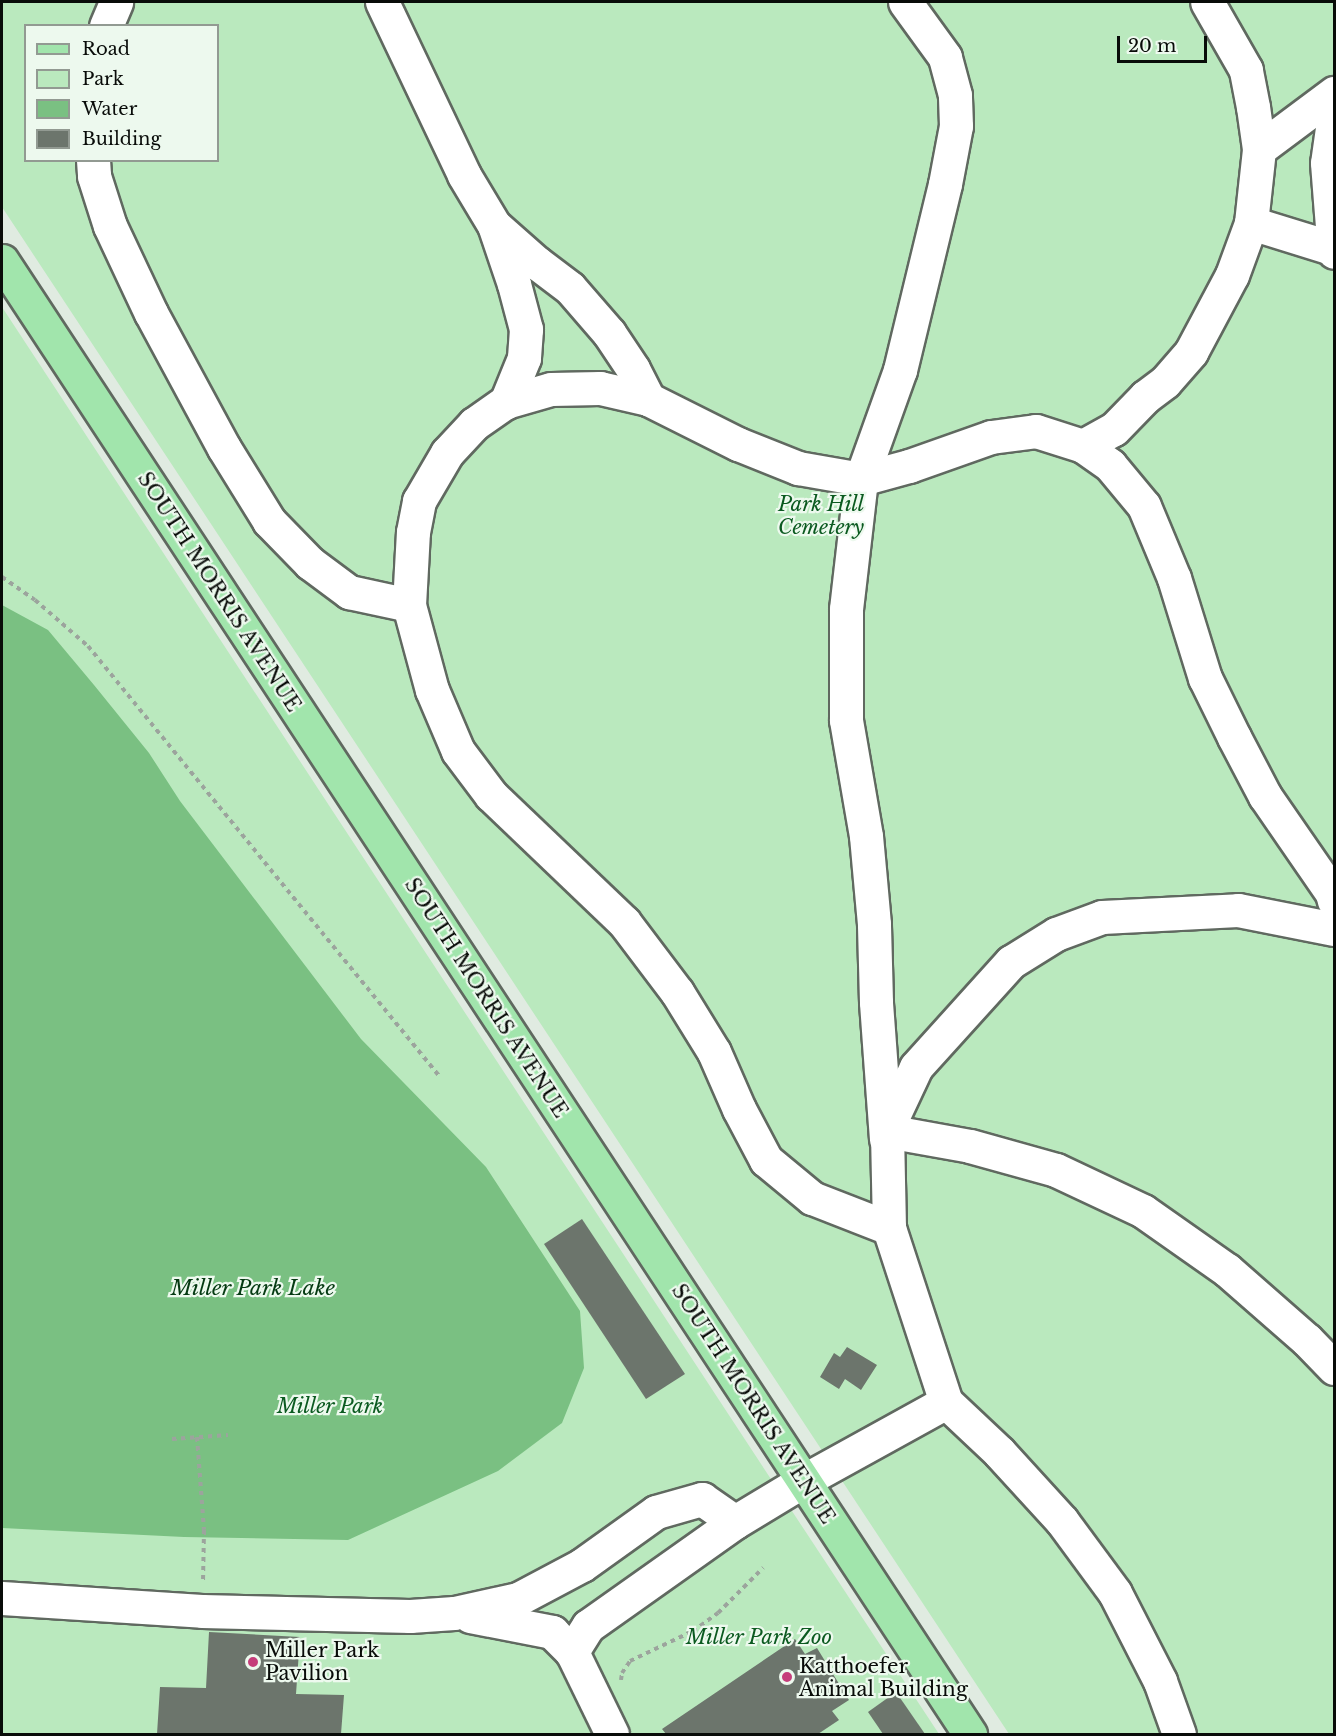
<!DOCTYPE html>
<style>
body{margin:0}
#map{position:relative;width:1336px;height:1736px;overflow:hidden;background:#e0ebe1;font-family:"Libre Baskerville",serif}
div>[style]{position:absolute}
.green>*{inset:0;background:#bae9be}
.water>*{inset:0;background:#7ac082}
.building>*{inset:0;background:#6c756c}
.path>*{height:4px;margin-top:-2px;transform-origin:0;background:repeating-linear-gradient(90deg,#9ca49d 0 4.5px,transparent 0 9px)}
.roads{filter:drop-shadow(2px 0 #606960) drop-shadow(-2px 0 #606960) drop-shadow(0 2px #606960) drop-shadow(0 -2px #606960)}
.minor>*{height:33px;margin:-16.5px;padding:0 16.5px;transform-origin:16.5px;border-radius:16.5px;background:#fff}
.major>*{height:33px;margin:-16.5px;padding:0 16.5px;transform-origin:16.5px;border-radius:16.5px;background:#a1e5ac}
.dots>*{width:16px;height:16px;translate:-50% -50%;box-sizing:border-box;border:3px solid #edf9ee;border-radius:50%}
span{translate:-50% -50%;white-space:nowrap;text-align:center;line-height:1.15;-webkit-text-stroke:4.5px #edf9ee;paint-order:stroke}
.park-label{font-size:20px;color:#0b5a20;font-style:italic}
.street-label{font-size:20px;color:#090c09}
.poi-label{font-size:20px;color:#090c09}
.left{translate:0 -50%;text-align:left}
.water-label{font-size:21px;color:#053a12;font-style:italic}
.frame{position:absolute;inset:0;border:3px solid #090c09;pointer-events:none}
.legend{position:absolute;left:24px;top:24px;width:195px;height:138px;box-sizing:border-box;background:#edf9ee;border:2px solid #929a92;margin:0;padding:8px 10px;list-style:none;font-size:18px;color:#090c09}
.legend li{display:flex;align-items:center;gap:12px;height:30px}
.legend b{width:30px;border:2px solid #929a92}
.scale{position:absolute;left:1117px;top:36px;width:90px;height:27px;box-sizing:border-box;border:3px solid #090c09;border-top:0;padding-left:8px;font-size:18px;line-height:21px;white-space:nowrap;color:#090c09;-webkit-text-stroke:4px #edf9ee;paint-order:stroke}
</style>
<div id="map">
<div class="green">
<div style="clip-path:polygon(evenodd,2px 2px,1334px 2px,1334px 1734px,1009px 1734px,2px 207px,2px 2px,26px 26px,218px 26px,218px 160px,26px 160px,26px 26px)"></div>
<div style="clip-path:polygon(2px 307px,786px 1502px,939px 1734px,2px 1734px)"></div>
</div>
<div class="water">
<div style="clip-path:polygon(2px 605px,48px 630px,94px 685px,149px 753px,180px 801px,361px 1039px,486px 1167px,580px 1311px,584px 1368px,562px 1423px,498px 1471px,348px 1540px,184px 1537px,2px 1528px)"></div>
</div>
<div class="building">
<div style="clip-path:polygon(582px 1219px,685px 1374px,646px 1399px,544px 1244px)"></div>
<div style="clip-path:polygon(847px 1347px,877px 1365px,861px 1390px,845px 1379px,839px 1389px,820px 1377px,834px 1353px,840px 1357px)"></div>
<div style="clip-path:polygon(209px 1632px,300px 1637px,296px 1694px,344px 1695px,341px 1734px,157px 1734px,160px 1687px,206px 1688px)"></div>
<div style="clip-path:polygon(795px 1639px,805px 1654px,817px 1648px,849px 1700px,832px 1711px,839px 1720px,818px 1734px,666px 1734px,662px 1729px)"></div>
<div style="clip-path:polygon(896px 1692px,925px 1734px,883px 1734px,868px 1712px)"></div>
</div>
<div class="path">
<div style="left:2px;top:577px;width:40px;rotate:34.9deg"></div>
<div style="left:35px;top:600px;width:70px;rotate:41deg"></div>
<div style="left:88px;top:646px;width:556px;rotate:50.76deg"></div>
<div style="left:197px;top:1437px;width:93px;rotate:85.7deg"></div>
<div style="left:204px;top:1530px;width:50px;rotate:91.1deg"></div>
<div style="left:172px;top:1439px;width:56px;rotate:-4.1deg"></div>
<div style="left:621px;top:1680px;width:7px;rotate:-82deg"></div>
<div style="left:622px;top:1673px;width:14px;rotate:-56deg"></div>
<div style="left:630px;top:1661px;width:70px;rotate:-25.5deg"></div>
<div style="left:693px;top:1631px;width:31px;rotate:-36deg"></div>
<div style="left:718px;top:1613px;width:64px;rotate:-45deg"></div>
</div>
<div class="roads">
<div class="minor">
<div style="left:382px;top:2px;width:191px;rotate:64.6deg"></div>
<div style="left:464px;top:175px;width:58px;rotate:59deg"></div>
<div style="left:494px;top:225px;width:62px;rotate:71.3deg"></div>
<div style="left:514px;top:284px;width:47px;rotate:75.1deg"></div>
<div style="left:526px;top:329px;width:29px;rotate:94deg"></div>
<div style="left:524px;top:358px;width:48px;rotate:112.2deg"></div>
<div style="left:106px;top:26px;width:26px;rotate:-67deg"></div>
<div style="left:1334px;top:114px;width:49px;rotate:98.1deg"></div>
<div style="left:1327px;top:163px;width:89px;rotate:85.5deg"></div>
<div style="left:1259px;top:149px;width:94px;rotate:-36.7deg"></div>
<div style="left:93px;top:160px;width:16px;rotate:86deg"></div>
<div style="left:94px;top:176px;width:52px;rotate:72.3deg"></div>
<div style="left:110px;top:226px;width:96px;rotate:64.8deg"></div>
<div style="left:151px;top:313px;width:153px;rotate:61.6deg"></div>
<div style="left:224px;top:448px;width:86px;rotate:58.3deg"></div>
<div style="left:269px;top:521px;width:59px;rotate:45.7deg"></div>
<div style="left:310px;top:563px;width:49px;rotate:36.6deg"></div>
<div style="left:349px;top:592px;width:61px;rotate:12.2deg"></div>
<div style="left:409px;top:605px;width:88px;rotate:74.9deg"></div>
<div style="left:432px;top:690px;width:66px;rotate:66.9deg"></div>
<div style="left:458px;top:751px;width:55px;rotate:53.1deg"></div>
<div style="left:491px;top:795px;width:184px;rotate:43.7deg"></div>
<div style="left:624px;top:922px;width:88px;rotate:52.9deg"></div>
<div style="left:677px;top:992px;width:70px;rotate:58.3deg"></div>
<div style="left:714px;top:1052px;width:62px;rotate:66.3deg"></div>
<div style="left:739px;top:1109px;width:58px;rotate:62.1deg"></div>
<div style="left:766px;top:1160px;width:60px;rotate:39.6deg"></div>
<div style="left:812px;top:1198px;width:83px;rotate:21.3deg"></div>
<div style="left:889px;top:1228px;width:183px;rotate:71.9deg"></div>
<div style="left:946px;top:1402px;width:73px;rotate:43.3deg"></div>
<div style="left:999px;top:1452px;width:93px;rotate:47.6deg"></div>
<div style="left:1062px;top:1521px;width:89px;rotate:53.6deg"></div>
<div style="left:1115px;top:1593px;width:99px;rotate:62.9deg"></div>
<div style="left:1160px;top:1681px;width:56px;rotate:70.3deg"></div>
<div style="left:1251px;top:223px;width:85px;rotate:17.2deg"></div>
<div style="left:496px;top:227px;width:55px;rotate:41.3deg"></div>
<div style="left:537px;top:263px;width:41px;rotate:37.1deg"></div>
<div style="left:570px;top:288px;width:60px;rotate:49.1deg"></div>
<div style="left:609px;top:333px;width:43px;rotate:56.3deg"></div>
<div style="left:633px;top:369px;width:34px;rotate:63deg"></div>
<div style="left:1083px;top:446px;width:35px;rotate:-29deg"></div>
<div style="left:1114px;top:429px;width:45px;rotate:-45.9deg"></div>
<div style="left:1145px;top:397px;width:25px;rotate:-37deg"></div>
<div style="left:1165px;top:382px;width:40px;rotate:-49deg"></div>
<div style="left:1191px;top:352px;width:87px;rotate:-62deg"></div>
<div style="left:1232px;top:275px;width:55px;rotate:-69.9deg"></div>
<div style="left:1251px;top:223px;width:74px;rotate:-83.8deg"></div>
<div style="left:1259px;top:149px;width:42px;rotate:-98.1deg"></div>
<div style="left:1253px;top:107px;width:38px;rotate:-101deg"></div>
<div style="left:1246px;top:70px;width:78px;rotate:-119.8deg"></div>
<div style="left:409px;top:605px;width:73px;rotate:-86.9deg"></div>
<div style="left:413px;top:532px;width:32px;rotate:-79deg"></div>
<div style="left:419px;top:501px;width:56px;rotate:-59.7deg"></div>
<div style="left:447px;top:453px;width:40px;rotate:-47deg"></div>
<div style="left:474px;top:424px;width:39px;rotate:-35deg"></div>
<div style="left:506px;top:402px;width:47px;rotate:-16.1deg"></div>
<div style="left:551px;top:389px;width:49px;rotate:-1.2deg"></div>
<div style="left:600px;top:388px;width:49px;rotate:12.9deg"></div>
<div style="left:648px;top:399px;width:101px;rotate:26.6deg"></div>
<div style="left:738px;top:444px;width:65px;rotate:21.8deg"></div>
<div style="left:798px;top:468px;width:64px;rotate:9.9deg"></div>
<div style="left:861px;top:479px;width:116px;rotate:-70.3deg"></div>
<div style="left:900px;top:370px;width:191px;rotate:-76.4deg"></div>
<div style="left:945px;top:184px;width:59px;rotate:-79.3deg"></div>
<div style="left:956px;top:126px;width:31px;rotate:-92deg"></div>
<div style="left:955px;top:95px;width:39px;rotate:-105deg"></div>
<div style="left:945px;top:57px;width:68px;rotate:-126deg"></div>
<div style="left:887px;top:1129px;width:68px;rotate:-64.9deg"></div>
<div style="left:916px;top:1067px;width:142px;rotate:-47.9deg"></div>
<div style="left:1011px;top:962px;width:53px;rotate:-31.9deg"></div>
<div style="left:1056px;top:934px;width:49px;rotate:-20.3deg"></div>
<div style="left:1102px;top:917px;width:136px;rotate:-2.9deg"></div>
<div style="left:1238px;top:910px;width:98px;rotate:11.2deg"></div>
<div style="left:886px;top:1139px;width:137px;rotate:-94.2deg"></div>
<div style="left:876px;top:1002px;width:78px;rotate:-91.5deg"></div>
<div style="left:874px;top:924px;width:88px;rotate:-95.2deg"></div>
<div style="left:866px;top:836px;width:118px;rotate:-99.8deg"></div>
<div style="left:846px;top:720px;width:111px;rotate:-90deg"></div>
<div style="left:846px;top:609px;width:131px;rotate:-83.4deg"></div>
<div style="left:861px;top:479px;width:50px;rotate:-15.2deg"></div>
<div style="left:909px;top:466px;width:87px;rotate:-19.5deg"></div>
<div style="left:991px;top:437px;width:45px;rotate:-7.6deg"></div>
<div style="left:1036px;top:431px;width:49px;rotate:17.7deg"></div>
<div style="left:1083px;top:446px;width:33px;rotate:35deg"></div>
<div style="left:1110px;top:465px;width:53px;rotate:50.3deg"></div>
<div style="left:1144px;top:506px;width:78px;rotate:67.4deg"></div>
<div style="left:1174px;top:578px;width:105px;rotate:72.8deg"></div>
<div style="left:1205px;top:678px;width:66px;rotate:63.8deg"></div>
<div style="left:1234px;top:737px;width:67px;rotate:62.3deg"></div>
<div style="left:1265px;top:796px;width:118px;rotate:55.4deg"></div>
<div style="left:1332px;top:893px;width:8px;rotate:76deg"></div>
<div style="left:889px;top:1228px;width:97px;rotate:-91.2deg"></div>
<div style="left:887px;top:1131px;width:84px;rotate:10.2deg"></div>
<div style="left:970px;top:1146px;width:89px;rotate:15.6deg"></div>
<div style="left:1056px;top:1170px;width:96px;rotate:25.2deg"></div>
<div style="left:1143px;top:1211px;width:103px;rotate:35.1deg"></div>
<div style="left:1227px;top:1270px;width:106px;rotate:41.2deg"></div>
<div style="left:1307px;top:1340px;width:39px;rotate:46deg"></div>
<div style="left:735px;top:1522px;width:79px;rotate:-31.1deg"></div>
<div style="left:803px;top:1481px;width:163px;rotate:-28.9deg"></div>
<div style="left:2px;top:1598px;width:200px;rotate:3.7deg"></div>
<div style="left:202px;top:1611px;width:208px;rotate:1.4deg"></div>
<div style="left:410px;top:1616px;width:44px;rotate:-3.9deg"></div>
<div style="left:454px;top:1613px;width:66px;rotate:-12.3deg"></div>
<div style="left:518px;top:1599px;width:72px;rotate:-28deg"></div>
<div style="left:582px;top:1565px;width:91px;rotate:-35.6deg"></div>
<div style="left:656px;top:1512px;width:48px;rotate:-15.8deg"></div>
<div style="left:702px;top:1499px;width:40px;rotate:34.9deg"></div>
<div style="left:735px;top:1522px;width:180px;rotate:144.7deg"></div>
<div style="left:588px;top:1626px;width:31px;rotate:122deg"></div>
<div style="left:572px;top:1652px;width:91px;rotate:64deg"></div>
<div style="left:470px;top:1616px;width:84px;rotate:11deg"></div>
<div style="left:552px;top:1632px;width:28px;rotate:45deg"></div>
</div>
<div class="major">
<div style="left:2px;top:261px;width:1763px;rotate:56.69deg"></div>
</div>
</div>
<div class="dots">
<div style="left:253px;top:1662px;background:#c53d7a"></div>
<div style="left:787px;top:1677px;background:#c53d7a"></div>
</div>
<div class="park-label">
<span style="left:821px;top:516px">Park Hill<br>Cemetery</span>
<span style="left:330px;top:1406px">Miller Park</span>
<span style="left:759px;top:1637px">Miller Park Zoo</span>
</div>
<div class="street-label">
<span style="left:219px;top:592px;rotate:57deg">SOUTH MORRIS AVENUE</span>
<span style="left:486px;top:998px;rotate:57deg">SOUTH MORRIS AVENUE</span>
<span style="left:753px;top:1404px;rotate:57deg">SOUTH MORRIS AVENUE</span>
</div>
<div class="poi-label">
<span class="left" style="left:265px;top:1662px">Miller Park<br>Pavilion</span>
<span class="left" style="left:799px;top:1678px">Katthoefer<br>Animal Building</span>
</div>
<div class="water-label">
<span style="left:253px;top:1288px">Miller Park Lake</span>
</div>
<div class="frame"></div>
<ul class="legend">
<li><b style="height:8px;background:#a1e5ac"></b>Road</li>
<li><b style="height:16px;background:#bae9be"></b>Park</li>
<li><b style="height:16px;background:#7ac082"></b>Water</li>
<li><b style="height:16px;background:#6c756c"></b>Building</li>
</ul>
<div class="scale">20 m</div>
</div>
